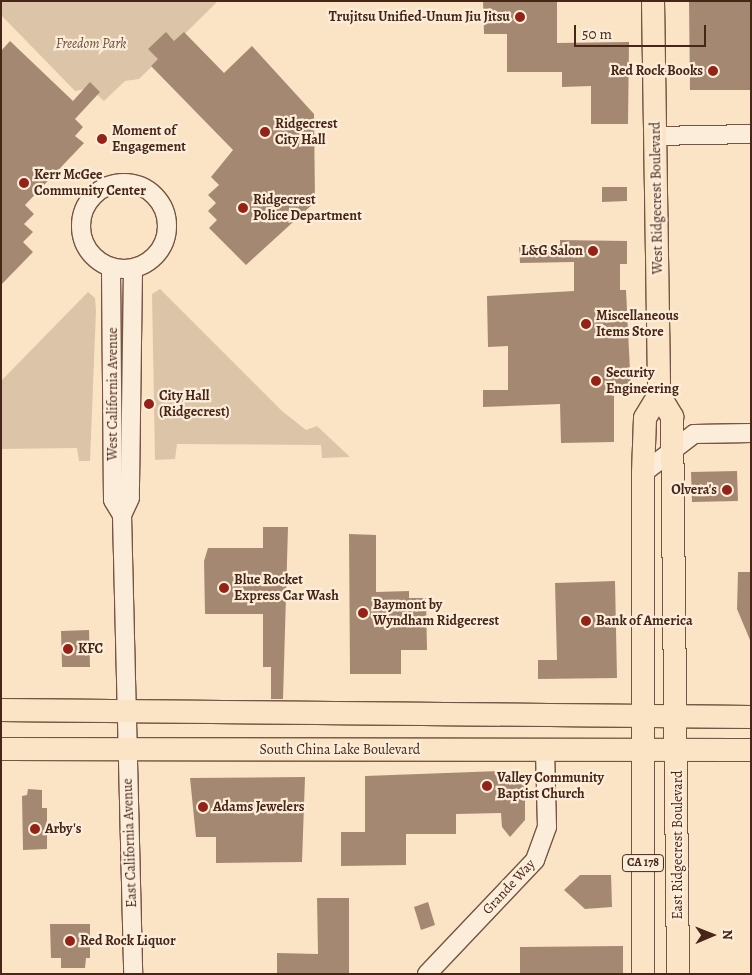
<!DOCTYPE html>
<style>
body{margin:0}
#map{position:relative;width:752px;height:975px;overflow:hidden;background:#fbe4c6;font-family:Alegreya,serif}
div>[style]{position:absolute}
.green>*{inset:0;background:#dcc4a8}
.building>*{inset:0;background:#a58872}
.roads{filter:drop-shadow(1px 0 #745543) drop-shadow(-1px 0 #745543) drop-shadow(0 1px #745543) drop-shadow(0 -1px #745543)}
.minor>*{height:18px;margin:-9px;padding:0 9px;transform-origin:9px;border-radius:9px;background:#fcedda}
.minor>.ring{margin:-9px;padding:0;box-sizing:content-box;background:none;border:18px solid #fcedda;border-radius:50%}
.major>*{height:22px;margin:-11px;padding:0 11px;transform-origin:11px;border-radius:11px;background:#fbe4c6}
.dots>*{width:14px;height:14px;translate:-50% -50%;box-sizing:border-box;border:2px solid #fcedda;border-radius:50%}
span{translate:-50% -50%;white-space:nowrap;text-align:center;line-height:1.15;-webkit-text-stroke:4.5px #fcedda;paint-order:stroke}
.shield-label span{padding:1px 4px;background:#fcedda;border:1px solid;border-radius:4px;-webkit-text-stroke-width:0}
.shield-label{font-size:12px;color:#472517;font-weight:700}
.poi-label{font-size:14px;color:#472517;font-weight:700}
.right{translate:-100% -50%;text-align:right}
.left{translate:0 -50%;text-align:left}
.park-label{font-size:14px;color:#6c4d3b;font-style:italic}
.street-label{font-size:14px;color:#472517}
.frame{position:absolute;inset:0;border:2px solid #472517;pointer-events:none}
.north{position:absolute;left:687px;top:910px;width:50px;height:50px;-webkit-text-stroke:4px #fcedda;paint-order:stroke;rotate:89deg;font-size:14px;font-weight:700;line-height:20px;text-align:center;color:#472517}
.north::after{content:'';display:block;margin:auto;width:18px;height:22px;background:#472517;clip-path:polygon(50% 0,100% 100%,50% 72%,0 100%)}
.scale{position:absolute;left:574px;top:25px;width:132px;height:22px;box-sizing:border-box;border:2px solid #472517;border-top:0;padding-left:6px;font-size:15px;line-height:18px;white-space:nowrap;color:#472517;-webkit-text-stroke:4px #fcedda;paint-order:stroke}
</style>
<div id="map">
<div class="green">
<div style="clip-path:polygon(1px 1px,218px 1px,139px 79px,125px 81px,104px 101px,90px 88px,75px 91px,1px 15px)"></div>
<div style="clip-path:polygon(160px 289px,282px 411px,306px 430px,317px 426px,350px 457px,322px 458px,321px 445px,177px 444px,175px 459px,155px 460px,152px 294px)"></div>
<div style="clip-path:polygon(88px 292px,95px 298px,96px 311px,90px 461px,79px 461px,77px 448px,1px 449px,1px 381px)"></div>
</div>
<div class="building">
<div style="clip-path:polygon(483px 1px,557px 1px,557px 43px,629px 42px,628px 124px,591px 124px,591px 86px,562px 87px,562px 72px,507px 72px,507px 34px,484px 34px)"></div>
<div style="clip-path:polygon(689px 1px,751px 1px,751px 90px,690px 90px)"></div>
<div style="clip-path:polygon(166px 32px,174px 41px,184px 32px,224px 73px,252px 46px,314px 114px,315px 202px,246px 265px,209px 228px,217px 220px,208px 211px,216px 203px,208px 195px,219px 185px,211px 177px,233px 150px,151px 66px,158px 59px,148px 49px)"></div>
<div style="clip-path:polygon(10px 41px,73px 101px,90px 82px,100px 92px,75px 119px,83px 127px,75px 136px,84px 143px,25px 205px,34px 214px,24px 224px,33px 232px,23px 242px,33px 252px,1px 285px,1px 51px)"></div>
<div style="clip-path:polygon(602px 187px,627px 187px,627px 201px,602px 202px)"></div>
<div style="clip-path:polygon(560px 240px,627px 241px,627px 264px,620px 264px,620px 290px,626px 290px,631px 391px,614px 391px,614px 442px,561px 443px,560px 404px,483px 407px,483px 390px,508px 390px,508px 346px,488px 347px,487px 296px,574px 291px,574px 262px,520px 263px,519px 247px,560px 245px)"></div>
<div style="clip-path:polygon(737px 471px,738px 501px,692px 502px,691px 472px)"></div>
<div style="clip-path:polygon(263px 527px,288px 527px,283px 699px,271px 699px,271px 667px,263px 667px,263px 614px,205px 614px,204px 561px,208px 548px,263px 548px)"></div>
<div style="clip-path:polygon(349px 534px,376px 535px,376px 592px,409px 591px,409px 598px,426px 598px,427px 650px,401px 650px,401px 674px,350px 674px)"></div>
<div style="clip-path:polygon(738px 572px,751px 572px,750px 640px,737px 609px)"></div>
<div style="clip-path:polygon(615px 581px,617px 678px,538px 679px,538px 660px,557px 660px,555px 583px)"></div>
<div style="clip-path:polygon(89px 630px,90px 667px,62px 667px,61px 631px)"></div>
<div style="clip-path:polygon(500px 771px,500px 782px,518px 782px,525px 787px,525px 820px,510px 837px,502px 827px,501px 813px,456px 814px,456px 834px,406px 834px,406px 865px,341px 866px,341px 832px,365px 832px,365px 776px)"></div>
<div style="clip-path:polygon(305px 777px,302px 862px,216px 863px,216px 837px,196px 837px,190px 778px)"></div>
<div style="clip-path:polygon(28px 789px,42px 790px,42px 808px,47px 808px,47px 849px,23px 850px,22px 796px,27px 795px)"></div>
<div style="clip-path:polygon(580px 875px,611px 875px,612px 907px,585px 909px,564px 890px)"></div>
<div style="clip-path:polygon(317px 898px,349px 898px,349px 974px,277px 974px,277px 953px,318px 954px)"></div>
<div style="clip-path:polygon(428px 902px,435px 925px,421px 930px,414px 907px)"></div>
<div style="clip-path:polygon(50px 924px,90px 924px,90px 958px,86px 958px,85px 968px,61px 968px,61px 958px,51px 958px)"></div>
<div style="clip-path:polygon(623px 946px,623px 974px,520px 974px,520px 947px)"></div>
</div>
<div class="roads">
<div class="minor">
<div style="left:656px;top:136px;width:95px;rotate:-1.2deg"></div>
<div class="ring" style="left:81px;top:183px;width:68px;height:68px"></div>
<div style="left:111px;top:270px;width:230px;rotate:89.5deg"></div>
<div style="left:113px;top:500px;width:17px;rotate:59deg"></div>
<div style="left:133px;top:270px;width:228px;rotate:90.8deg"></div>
<div style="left:130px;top:498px;width:19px;rotate:115deg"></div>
<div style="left:122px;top:515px;width:459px;rotate:88.6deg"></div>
<div style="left:643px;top:473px;width:64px;rotate:-37.4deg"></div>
<div style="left:694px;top:434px;width:57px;rotate:-1deg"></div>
<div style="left:427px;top:974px;width:157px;rotate:-46.5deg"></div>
<div style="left:535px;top:860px;width:35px;rotate:-70deg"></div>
<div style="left:547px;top:827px;width:77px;rotate:-91.5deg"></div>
</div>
<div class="major">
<div style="left:653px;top:1px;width:394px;rotate:89.1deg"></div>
<div style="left:659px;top:395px;width:26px;rotate:59deg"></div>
<div style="left:672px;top:417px;width:557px;rotate:89.38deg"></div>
<div style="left:1px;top:710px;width:750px;rotate:0.53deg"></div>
<div style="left:1px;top:749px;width:750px;rotate:0.08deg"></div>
<div style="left:643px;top:974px;width:501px;rotate:-90deg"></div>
<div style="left:643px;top:473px;width:55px;rotate:-87.9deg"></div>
<div style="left:645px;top:418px;width:27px;rotate:-59deg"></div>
</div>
</div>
<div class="dots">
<div style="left:520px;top:17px;background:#8f2418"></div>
<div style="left:713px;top:71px;background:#8f2418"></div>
<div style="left:265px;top:132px;background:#8f2418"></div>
<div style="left:102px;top:139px;background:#8f2418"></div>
<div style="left:24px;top:183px;background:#8f2418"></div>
<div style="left:243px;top:208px;background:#8f2418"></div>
<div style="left:593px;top:251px;background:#8f2418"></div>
<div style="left:586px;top:324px;background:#8f2418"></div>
<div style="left:596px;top:381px;background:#8f2418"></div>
<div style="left:149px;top:404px;background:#8f2418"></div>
<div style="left:727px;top:490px;background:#8f2418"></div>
<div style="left:224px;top:588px;background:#8f2418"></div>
<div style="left:363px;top:613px;background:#8f2418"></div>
<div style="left:586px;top:621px;background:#8f2418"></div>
<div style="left:68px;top:649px;background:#8f2418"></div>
<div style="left:487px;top:786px;background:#8f2418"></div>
<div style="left:203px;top:807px;background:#8f2418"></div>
<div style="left:35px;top:829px;background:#8f2418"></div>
<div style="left:70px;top:941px;background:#8f2418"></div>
</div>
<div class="shield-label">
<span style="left:643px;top:863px">CA 178</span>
</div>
<div class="poi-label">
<span class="right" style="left:510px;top:17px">Trujitsu Unified-Unum Jiu Jitsu</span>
<span class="right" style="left:703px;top:71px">Red Rock Books</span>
<span class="left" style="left:275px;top:132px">Ridgecrest<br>City Hall</span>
<span class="left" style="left:112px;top:139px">Moment of<br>Engagement</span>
<span class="left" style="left:34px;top:183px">Kerr McGee<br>Community Center</span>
<span class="left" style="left:253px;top:208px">Ridgecrest<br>Police Department</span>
<span class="right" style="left:583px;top:251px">L&amp;G Salon</span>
<span class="left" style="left:596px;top:324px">Miscellaneous<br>Items Store</span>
<span class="left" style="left:606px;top:381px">Security<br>Engineering</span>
<span class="left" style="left:159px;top:404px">City Hall<br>(Ridgecrest)</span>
<span class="right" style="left:717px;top:490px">Olvera's</span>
<span class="left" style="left:234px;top:588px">Blue Rocket<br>Express Car Wash</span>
<span class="left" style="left:373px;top:613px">Baymont by<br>Wyndham Ridgecrest</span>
<span class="left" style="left:596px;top:621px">Bank of America</span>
<span class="left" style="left:78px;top:649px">KFC</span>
<span class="left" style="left:497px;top:786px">Valley Community<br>Baptist Church</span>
<span class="left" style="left:213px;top:807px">Adams Jewelers</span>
<span class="left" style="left:45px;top:829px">Arby's</span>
<span class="left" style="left:80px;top:941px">Red Rock Liquor</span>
</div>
<div class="park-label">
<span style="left:91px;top:44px">Freedom Park</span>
</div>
<div class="street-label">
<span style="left:657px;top:198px;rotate:-91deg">West Ridgecrest Boulevard</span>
<span style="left:113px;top:394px;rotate:-90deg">West California Avenue</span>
<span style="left:340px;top:750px">South China Lake Boulevard</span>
<span style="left:130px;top:843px;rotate:-92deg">East California Avenue</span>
<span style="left:678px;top:845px;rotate:-90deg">East Ridgecrest Boulevard</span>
<span style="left:509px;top:887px;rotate:-47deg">Grande Way</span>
</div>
<div class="frame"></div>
<div class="north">N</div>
<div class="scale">50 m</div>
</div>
